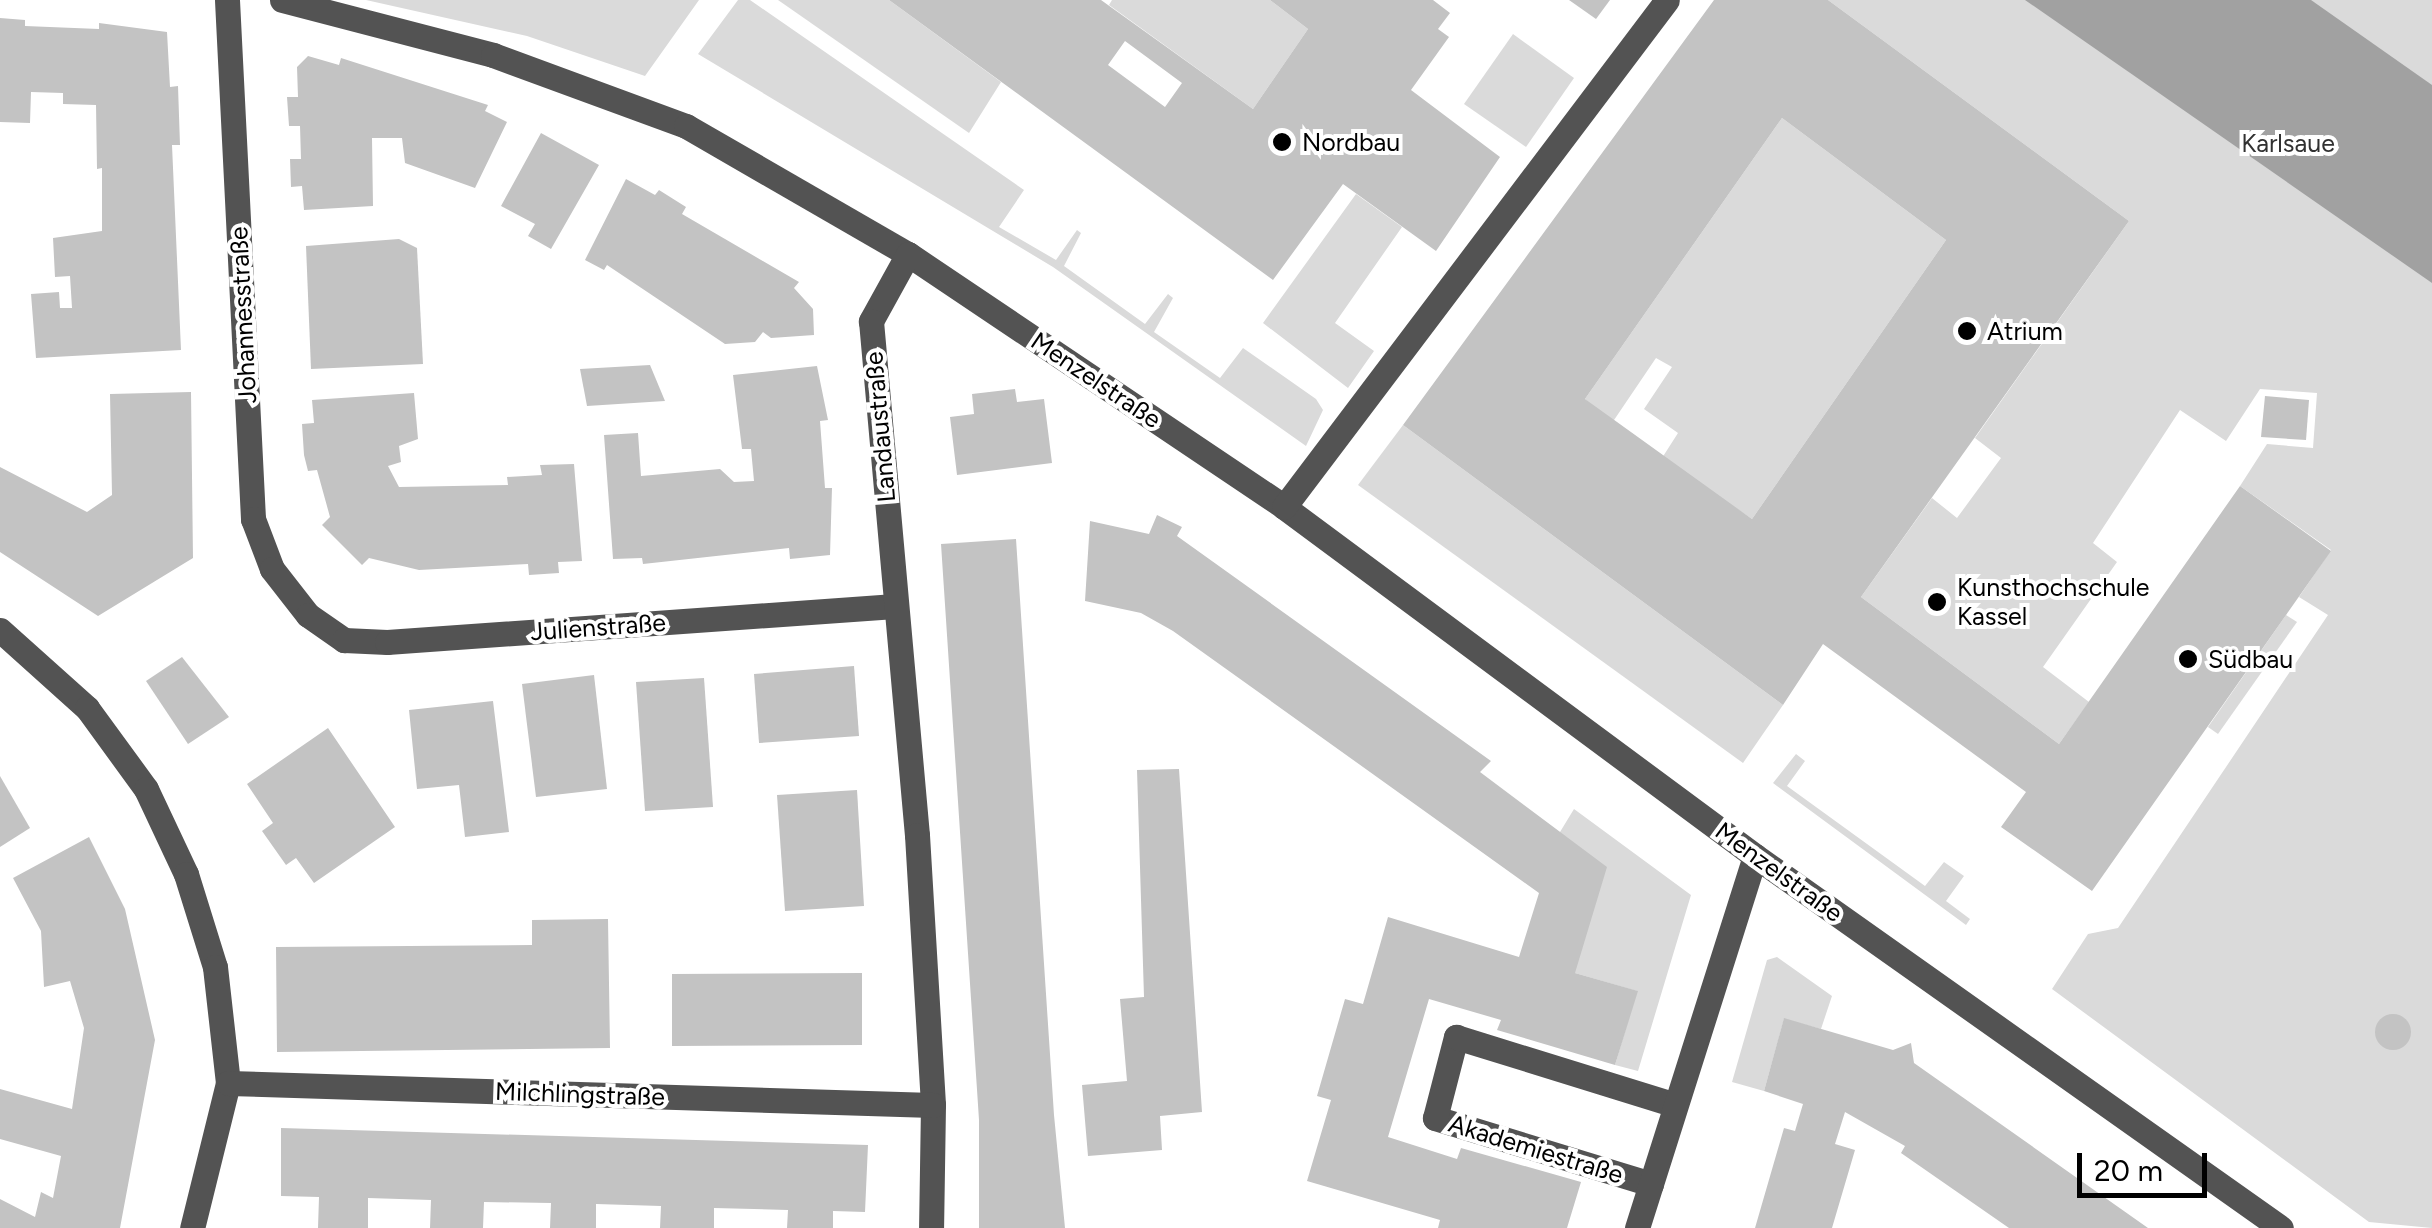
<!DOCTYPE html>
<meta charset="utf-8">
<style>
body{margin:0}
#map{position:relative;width:2432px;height:1228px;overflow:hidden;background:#fff;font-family:Figtree,sans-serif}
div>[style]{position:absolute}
.green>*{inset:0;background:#dadada}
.water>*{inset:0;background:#a1a1a1}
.building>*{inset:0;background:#c3c3c3}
.round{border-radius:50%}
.minor>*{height:25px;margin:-12.5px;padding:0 12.5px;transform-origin:12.5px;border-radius:12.5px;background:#535353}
.dots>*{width:28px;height:28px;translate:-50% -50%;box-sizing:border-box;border:5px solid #fff;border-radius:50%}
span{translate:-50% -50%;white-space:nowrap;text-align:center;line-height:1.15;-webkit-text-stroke:8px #fff;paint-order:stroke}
.poi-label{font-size:25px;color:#000}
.left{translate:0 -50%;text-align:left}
.park-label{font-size:25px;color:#313131}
.street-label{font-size:25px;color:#000}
.scale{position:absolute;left:2077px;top:1153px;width:130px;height:45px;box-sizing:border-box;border:5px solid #000;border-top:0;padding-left:12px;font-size:30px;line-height:35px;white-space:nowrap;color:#000;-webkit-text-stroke:8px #fff;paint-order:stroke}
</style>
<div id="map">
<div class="green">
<div style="clip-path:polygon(366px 0,699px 0,645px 76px,527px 36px)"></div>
<div style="clip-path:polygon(738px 0,750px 0,1024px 190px,999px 227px,1056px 260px,1077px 230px,1081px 233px,1064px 266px,1145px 324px,1168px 294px,1173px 298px,1154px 332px,1220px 378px,1243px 348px,1316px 399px,1323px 410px,1306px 446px,1053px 267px,698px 54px)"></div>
<div style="clip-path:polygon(778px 0,889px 0,1001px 82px,969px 133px)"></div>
<div style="clip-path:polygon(1112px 0,1270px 0,1308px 29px,1253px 109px,1109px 5px)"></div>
<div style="clip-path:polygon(1828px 0,2432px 0,2432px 1228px,2369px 1222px,2052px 989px,2088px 934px,2118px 928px,2328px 615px,2299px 597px,2331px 550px,2240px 486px,2267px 444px,2313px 448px,2317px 393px,2260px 389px,2226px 441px,2180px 410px,2093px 543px,2117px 562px,2043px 667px,2089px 702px,2059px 744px,1861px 597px,1932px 498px,1957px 518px,2001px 458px,1975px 438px,2129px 221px)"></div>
<div style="clip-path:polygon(1513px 34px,1574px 78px,1526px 147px,1464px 104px)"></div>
<div style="clip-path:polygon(1782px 118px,1946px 240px,1752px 519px,1662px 458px,1678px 433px,1644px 409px,1672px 367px,1656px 358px,1612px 423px,1585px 399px)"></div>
<div style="clip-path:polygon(1356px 194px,1402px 227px,1335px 323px,1374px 351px,1348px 388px,1263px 323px)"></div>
<div style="clip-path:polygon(1403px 425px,1783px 705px,1743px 763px,1358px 485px)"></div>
<div style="clip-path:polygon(2286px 615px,2297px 622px,2218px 734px,2208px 727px)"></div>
<div style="clip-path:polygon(1796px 754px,1805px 761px,1787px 786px,1925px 886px,1944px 862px,1964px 876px,1946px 901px,1970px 919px,1966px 925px,1773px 783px)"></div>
<div style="clip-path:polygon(1574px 809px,1691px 895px,1638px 1071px,1615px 1065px,1637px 991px,1575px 973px,1560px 832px)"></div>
<div style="clip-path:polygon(1777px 957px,1832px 996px,1821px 1029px,1784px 1019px,1764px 1091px,1732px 1082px,1767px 960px)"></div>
</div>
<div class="water">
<div style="clip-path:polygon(2025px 0,2311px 0,2432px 85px,2432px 283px)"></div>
</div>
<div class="building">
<div style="clip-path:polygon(evenodd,889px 0,1101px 0,1253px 109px,1308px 29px,1270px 0,1433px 0,1450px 13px,1438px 29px,1449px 37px,1411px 90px,1500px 157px,1436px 251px,1343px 184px,1273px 280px,889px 0,1125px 41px,1182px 83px,1165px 107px,1108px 65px,1125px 41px)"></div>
<div style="clip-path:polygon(1569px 0,1610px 0,1596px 19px)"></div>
<div style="clip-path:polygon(evenodd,1714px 0,1828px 0,2129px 221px,1861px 597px,2059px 744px,2240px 486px,2331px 551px,2092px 891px,2001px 827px,2026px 792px,1823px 644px,1783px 705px,1403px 425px,1714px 0,1782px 118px,1946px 240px,1752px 519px,1585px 399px,1782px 118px)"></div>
<div style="clip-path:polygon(0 18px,25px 20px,25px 26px,99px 29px,99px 23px,167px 32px,170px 87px,178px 86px,180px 145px,172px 145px,181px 350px,36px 358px,31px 294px,59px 292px,60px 308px,72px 308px,70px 276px,55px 277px,53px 238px,102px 231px,102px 168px,97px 169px,96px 105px,63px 104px,63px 93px,31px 92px,30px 123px,0 122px)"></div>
<div style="clip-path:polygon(308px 56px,339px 65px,341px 58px,488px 105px,485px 111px,507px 122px,475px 188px,405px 163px,402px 138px,372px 138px,373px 206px,304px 210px,302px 186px,291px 187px,290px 159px,301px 159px,300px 126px,289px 126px,287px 97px,298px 97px,297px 67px)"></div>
<div style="clip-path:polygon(541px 133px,599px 165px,551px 249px,528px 236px,535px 224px,501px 206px)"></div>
<div style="clip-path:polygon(626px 179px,655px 195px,659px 190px,686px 207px,682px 214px,799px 282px,794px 288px,813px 309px,814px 335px,771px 338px,763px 332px,755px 342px,725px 344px,607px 265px,604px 270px,585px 260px)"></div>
<div style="clip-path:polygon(399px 239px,417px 248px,423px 364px,311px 369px,306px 246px)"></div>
<div style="clip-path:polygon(650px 365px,665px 401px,587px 406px,580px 369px)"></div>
<div style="clip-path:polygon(817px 366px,828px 420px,820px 421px,825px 488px,832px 488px,830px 555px,790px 559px,789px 548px,643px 564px,642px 558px,613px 559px,604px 435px,638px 433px,641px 476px,720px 469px,734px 482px,754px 481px,751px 449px,742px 449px,733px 375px)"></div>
<div style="clip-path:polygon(1015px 389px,1017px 402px,1044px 399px,1052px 463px,957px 475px,950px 417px,974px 414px,972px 394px)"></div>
<div style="clip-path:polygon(191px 392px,193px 558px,98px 616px,0 552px,0 467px,87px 512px,112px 495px,110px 394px)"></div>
<div style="clip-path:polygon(414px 393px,418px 439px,399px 446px,401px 462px,388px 466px,399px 487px,508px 485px,507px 477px,542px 475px,540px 465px,574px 464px,582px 561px,558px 562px,559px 573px,529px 575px,528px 564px,419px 570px,369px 558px,362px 565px,322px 525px,330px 517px,317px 470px,308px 471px,304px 455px,302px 424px,314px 423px,312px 400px)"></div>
<div style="clip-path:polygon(2265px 396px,2309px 400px,2306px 440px,2261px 437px)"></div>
<div style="clip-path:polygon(1157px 515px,1182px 527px,1177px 536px,1491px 761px,1480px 772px,1607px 867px,1575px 973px,1638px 991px,1615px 1065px,1497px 1030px,1501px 1020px,1429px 999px,1388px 1137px,1457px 1159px,1461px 1148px,1581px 1182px,1567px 1228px,1438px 1228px,1440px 1220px,1307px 1181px,1331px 1100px,1317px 1096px,1345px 999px,1363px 1004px,1388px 917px,1519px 957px,1539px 893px,1173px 631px,1141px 613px,1085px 601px,1090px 521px,1149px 534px)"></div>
<div style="clip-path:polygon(1016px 539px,1054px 1115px,1065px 1228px,979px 1228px,979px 1120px,941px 544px)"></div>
<div style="clip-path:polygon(182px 657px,229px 717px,188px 744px,146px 681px)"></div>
<div style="clip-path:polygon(854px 666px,859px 736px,759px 743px,754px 674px)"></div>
<div style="clip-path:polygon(594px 675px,607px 789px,536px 797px,522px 684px)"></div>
<div style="clip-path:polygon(704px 678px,713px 807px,645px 811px,636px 682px)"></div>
<div style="clip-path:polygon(493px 701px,509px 832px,465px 837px,459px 785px,417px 789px,409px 710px)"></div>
<div style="clip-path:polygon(328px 728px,395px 827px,314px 883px,296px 858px,286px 865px,262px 831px,273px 823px,247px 784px)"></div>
<div style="clip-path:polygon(1179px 769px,1202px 1112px,1160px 1116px,1162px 1150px,1088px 1156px,1082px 1085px,1127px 1081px,1120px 999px,1144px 997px,1137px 770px)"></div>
<div style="clip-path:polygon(0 776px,30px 828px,0 847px)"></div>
<div style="clip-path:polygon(857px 790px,864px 906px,785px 911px,777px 795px)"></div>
<div style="clip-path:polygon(89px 837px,125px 909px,155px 1040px,120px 1228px,0 1228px,0 1199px,35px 1217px,41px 1192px,53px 1198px,61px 1156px,0 1139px,0 1089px,72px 1109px,84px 1028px,70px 981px,44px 987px,41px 931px,13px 878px)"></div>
<div style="clip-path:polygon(608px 919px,610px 1048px,277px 1052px,276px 947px,532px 945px,532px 920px)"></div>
<div style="clip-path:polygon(862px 973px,862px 1045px,672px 1046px,672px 974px)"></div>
<div class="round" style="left:2375px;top:1014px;width:36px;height:36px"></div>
<div style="clip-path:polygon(1784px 1018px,1893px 1050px,1911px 1043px,1914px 1063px,2148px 1228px,2009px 1228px,1901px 1153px,1905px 1146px,1845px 1112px,1835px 1144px,1855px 1150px,1832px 1228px,1755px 1228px,1784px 1128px,1795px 1131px,1803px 1104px,1764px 1091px)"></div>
<div style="clip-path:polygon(281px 1128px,868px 1145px,865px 1212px,833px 1211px,833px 1228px,787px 1228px,788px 1210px,714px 1208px,714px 1228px,660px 1228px,661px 1206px,596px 1204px,596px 1228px,550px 1228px,551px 1203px,484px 1202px,483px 1228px,430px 1228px,431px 1200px,368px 1198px,368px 1228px,318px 1228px,319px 1197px,281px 1196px)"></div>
</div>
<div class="minor">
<div style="left:227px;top:0;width:520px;rotate:87.13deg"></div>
<div style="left:253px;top:519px;width:53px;rotate:69.2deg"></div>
<div style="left:272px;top:569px;width:58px;rotate:52deg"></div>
<div style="left:308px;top:615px;width:44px;rotate:34.8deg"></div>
<div style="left:344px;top:640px;width:43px;rotate:2.7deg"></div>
<div style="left:387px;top:642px;width:509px;rotate:-4.05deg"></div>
<div style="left:282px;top:0;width:218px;rotate:14.6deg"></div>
<div style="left:493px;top:55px;width:206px;rotate:20.2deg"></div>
<div style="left:686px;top:126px;width:256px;rotate:30deg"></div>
<div style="left:908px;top:254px;width:453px;rotate:33.9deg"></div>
<div style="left:1284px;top:507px;width:586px;rotate:36.54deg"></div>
<div style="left:1755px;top:856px;width:644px;rotate:35.27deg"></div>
<div style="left:908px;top:254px;width:77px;rotate:118.9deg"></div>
<div style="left:871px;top:321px;width:516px;rotate:84.89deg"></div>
<div style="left:917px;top:835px;width:270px;rotate:86.6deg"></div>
<div style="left:933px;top:1105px;width:123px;rotate:90.9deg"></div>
<div style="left:1284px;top:507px;width:635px;rotate:-52.93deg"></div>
<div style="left:0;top:630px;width:117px;rotate:41.9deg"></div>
<div style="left:87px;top:708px;width:100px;rotate:53.9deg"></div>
<div style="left:146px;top:789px;width:94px;rotate:64.8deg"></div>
<div style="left:186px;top:874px;width:97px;rotate:72.7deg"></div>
<div style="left:215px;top:967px;width:117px;rotate:83.6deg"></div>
<div style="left:228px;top:1083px;width:149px;rotate:103.9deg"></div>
<div style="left:228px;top:1083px;width:705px;rotate:1.79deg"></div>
<div style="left:1651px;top:1184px;width:226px;rotate:-163deg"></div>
<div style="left:1435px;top:1118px;width:84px;rotate:-75.5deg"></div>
<div style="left:1456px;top:1037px;width:229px;rotate:17.2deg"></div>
<div style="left:1637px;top:1228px;width:390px;rotate:-72.4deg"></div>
</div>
<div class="dots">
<div style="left:1282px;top:142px;background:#000"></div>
<div style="left:1967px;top:331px;background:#000"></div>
<div style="left:1937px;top:602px;background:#000"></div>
<div style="left:2188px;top:659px;background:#000"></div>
</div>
<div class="poi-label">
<span class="left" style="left:1302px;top:142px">Nordbau</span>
<span class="left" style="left:1987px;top:331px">Atrium</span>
<span class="left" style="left:1957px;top:602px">Kunsthochschule<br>Kassel</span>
<span class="left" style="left:2208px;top:659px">Südbau</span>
</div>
<div class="park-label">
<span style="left:2288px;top:143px">Karlsaue</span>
</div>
<div class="street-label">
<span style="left:243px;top:315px;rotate:-93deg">Johannesstraße</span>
<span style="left:1096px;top:380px;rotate:34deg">Menzelstraße</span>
<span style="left:880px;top:427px;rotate:-95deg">Landaustraße</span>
<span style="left:598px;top:627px;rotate:-4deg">Julienstraße</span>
<span style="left:1779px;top:872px;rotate:36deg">Menzelstraße</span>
<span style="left:580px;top:1094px;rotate:2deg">Milchlingstraße</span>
<span style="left:1536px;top:1149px;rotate:17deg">Akademiestraße</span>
</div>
<div class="scale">20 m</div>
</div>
